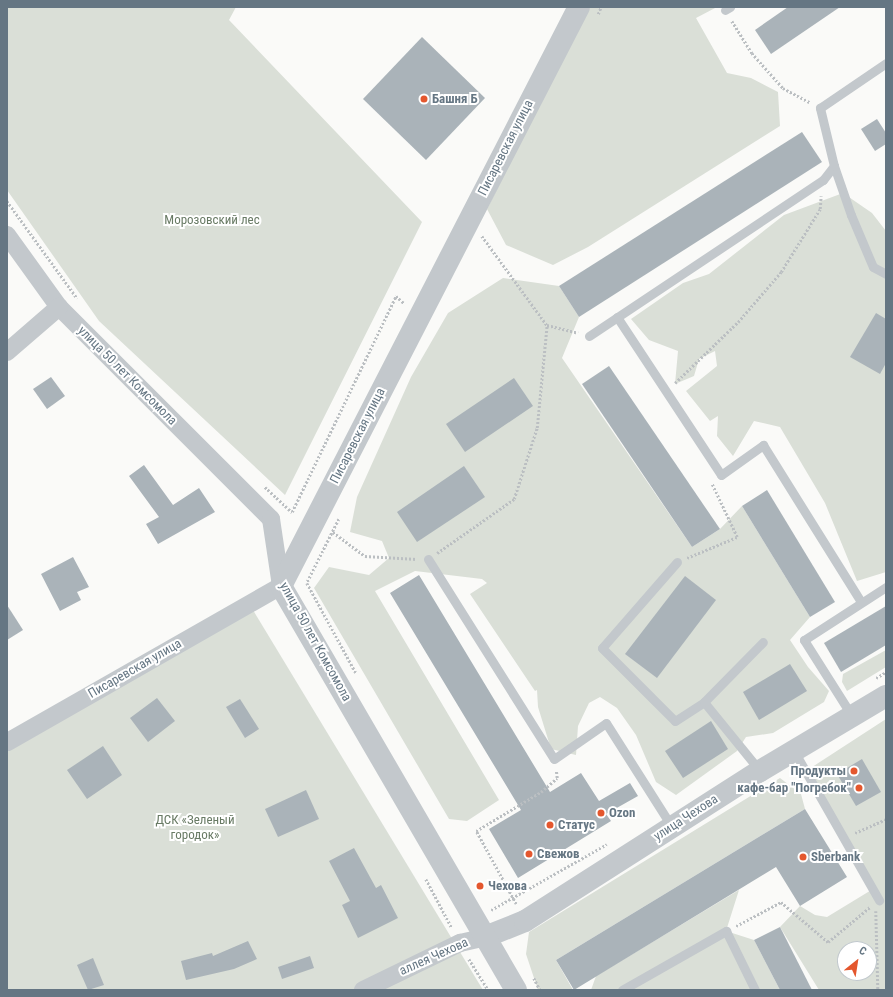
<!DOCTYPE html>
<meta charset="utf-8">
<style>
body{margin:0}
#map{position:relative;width:893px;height:997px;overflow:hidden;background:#fafaf8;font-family:"Roboto Condensed",sans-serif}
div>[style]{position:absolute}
.green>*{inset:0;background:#dadfd7}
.building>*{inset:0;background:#aab3b9}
.path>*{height:2.5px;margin-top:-1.25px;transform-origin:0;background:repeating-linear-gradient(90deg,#bbbfc2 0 2px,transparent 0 4px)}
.service>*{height:9px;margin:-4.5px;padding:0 4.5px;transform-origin:4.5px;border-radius:4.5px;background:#c3c8cc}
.minor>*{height:18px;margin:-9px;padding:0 9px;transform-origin:9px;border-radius:9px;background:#c3c8cc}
.tertiary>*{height:22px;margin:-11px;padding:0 11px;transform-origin:11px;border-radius:11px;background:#c3c8cc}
.dots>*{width:11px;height:11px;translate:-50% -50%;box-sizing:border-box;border:2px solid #fff;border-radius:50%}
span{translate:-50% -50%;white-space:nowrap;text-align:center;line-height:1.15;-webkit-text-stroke:4px #fff;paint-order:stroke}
.poi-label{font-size:13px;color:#657683;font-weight:700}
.left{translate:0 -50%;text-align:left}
.right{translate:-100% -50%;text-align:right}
.street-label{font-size:13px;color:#657683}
.park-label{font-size:13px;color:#687a64}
.frame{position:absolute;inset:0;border:8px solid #657683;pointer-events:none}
.north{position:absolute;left:837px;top:941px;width:40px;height:40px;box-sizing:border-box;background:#fff;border:1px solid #c1c8cd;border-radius:50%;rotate:30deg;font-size:11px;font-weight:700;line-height:16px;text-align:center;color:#657683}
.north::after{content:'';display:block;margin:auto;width:14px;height:18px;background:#e4572e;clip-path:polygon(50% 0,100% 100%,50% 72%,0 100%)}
</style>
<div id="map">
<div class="green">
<div style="clip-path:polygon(7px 7px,236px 7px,229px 20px,422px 222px,285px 495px,99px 321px,7px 190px)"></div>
<div style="clip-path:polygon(588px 7px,717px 7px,696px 18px,727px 73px,751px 78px,778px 92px,780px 126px,588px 247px,553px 265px,506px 245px,487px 209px)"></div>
<div style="clip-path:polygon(843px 193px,872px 213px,886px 231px,886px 572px,857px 581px,825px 503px,780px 427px,754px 421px,733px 456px,717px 436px,718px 416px,710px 421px,686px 391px,717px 366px,715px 351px,699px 359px,694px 376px,675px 384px,678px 351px,649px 340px,631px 319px,683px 283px,709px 274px,784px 215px)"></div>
<div style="clip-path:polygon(503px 278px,559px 286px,579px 317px,562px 358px,692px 547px,720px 529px,742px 506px,810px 617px,790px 640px,808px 667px,829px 691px,824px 702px,773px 733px,746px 737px,737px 751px,676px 795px,656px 782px,636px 735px,617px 708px,600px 697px,589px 703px,578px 726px,576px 755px,551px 749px,538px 707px,537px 690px,535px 691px,470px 594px,487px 583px,482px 579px,415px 571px,375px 591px,499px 800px,467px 821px,449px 819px,314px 588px,329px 567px,369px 575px,389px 558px,382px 541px,350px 532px,357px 497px,411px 377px,448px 313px)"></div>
<div style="clip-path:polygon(253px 610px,483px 990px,7px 990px,7px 749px)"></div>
<div style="clip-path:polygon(886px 650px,886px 667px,847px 691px,842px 682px,843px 674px)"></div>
<div style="clip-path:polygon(evenodd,886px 719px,886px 990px,819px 990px,780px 927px,800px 906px,815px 915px,827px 917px,873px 889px,806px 771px,886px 719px,845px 949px,869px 949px,869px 973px,845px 973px,845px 949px)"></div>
<div style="clip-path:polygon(780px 778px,801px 794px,805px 809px,556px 960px,573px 990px,538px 990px,526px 954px,529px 932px)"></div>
<div style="clip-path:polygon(739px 890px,726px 931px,754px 940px,780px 990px,591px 990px,596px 976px)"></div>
</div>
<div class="building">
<div style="clip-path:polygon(788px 7px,840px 7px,771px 54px,755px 30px)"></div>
<div style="clip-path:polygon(422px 37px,485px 98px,426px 160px,363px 99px)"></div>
<div style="clip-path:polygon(877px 119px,886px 133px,886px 144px,875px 151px,861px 129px)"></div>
<div style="clip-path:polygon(802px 132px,822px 162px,579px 317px,559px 286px)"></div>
<div style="clip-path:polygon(876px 313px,886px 319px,886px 363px,880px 374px,850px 357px)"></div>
<div style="clip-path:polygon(609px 366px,720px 529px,692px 547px,582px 384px)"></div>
<div style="clip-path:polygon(51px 377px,65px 396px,47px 409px,33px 389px)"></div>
<div style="clip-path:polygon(514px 378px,533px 406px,465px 452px,446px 424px)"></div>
<div style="clip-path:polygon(144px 465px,173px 505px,199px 488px,215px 512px,158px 544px,146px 524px,159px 517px,129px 476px)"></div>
<div style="clip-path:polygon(464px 466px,485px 497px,417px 542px,397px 512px)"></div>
<div style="clip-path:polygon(767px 490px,835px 602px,810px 617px,742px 506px)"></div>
<div style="clip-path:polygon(73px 557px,89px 587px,77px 592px,81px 600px,60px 611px,41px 574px)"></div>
<div style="clip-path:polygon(419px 575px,550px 792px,581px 773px,599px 801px,630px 783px,638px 796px,606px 814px,611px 821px,518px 878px,489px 829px,521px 810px,390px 593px)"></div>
<div style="clip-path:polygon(685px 576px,716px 600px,657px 678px,625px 654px)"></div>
<div style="clip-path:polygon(7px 605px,23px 630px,7px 640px)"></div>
<div style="clip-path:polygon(886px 606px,886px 645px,841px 672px,824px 643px)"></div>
<div style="clip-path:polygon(790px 664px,807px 691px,759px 720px,743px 692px)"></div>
<div style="clip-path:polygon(157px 698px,175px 721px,148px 742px,130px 718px)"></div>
<div style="clip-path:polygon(240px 699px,259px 729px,245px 738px,226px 707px)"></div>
<div style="clip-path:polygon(711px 721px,728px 749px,683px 778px,665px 751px)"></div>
<div style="clip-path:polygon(103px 746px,122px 775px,87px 799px,67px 770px)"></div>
<div style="clip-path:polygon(862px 759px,881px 792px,856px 806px,837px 774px)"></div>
<div style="clip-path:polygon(306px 790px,319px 819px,278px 837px,265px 809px)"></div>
<div style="clip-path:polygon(805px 809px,847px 877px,800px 906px,776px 867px,574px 990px,556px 960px)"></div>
<div style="clip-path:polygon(354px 848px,376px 888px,381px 885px,398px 918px,358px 938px,342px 905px,350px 901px,329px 861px)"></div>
<div style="clip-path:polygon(780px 927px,812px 990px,780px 990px,754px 940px)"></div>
<div style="clip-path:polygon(248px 941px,257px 959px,234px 969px,186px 980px,181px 961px,212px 953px,213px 956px)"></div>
<div style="clip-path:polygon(310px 956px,314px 968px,282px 979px,278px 967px)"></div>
<div style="clip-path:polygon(93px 958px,104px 985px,88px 990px,77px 965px)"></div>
</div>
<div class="path">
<div style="left:598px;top:14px;width:8px;rotate:-67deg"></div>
<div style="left:732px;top:21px;width:38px;rotate:58deg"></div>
<div style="left:752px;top:53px;width:47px;rotate:48.5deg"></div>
<div style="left:783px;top:88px;width:30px;rotate:28deg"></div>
<div style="left:7px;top:201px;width:120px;rotate:54.2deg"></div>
<div style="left:482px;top:236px;width:110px;rotate:53.9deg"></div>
<div style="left:547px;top:325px;width:32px;rotate:14deg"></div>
<div style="left:675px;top:383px;width:88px;rotate:-44.1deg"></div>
<div style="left:738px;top:322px;width:66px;rotate:-49.3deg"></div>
<div style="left:781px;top:272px;width:74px;rotate:-58.2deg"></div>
<div style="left:820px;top:209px;width:13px;rotate:-86deg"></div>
<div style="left:265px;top:487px;width:37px;rotate:43deg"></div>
<div style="left:292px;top:512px;width:240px;rotate:-64.3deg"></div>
<div style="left:396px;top:296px;width:12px;rotate:42deg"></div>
<div style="left:339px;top:519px;width:72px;rotate:116.6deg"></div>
<div style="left:307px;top:583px;width:102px;rotate:61.4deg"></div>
<div style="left:333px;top:532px;width:40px;rotate:37deg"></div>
<div style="left:365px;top:556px;width:52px;rotate:3.3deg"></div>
<div style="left:437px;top:553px;width:94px;rotate:-35deg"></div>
<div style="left:514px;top:499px;width:75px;rotate:-72.1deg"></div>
<div style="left:537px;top:428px;width:103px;rotate:-84.5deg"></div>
<div style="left:687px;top:558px;width:54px;rotate:-22.8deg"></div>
<div style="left:737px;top:537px;width:59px;rotate:-115.3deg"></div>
<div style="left:876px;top:678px;width:12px;rotate:-31deg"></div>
<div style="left:855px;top:833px;width:34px;rotate:-24deg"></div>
<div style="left:426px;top:879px;width:55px;rotate:62deg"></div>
<div style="left:516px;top:904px;width:83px;rotate:-118.7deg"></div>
<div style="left:476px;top:831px;width:76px;rotate:-31deg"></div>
<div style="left:541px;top:792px;width:21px;rotate:-41deg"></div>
<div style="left:557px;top:778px;width:8px;rotate:-97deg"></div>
<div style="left:491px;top:910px;width:133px;rotate:-29.6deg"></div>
<div style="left:876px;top:911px;width:79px;rotate:88.5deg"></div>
<div style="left:736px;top:926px;width:51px;rotate:-28.1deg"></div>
<div style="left:781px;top:902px;width:62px;rotate:40.4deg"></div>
<div style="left:828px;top:942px;width:55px;rotate:-39.8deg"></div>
<div style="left:469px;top:959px;width:36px;rotate:58deg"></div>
<div style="left:534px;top:978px;width:13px;rotate:63deg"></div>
</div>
<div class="service">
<div style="left:725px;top:10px;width:6px;rotate:-31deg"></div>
<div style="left:834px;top:166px;width:52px;rotate:70.9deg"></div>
<div style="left:851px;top:215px;width:56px;rotate:67.1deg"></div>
<div style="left:873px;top:267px;width:15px;rotate:28deg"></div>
<div style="left:617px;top:317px;width:189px;rotate:56.6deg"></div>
<div style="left:721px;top:475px;width:52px;rotate:-35.5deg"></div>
<div style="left:763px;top:445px;width:185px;rotate:58deg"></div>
<div style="left:589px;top:336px;width:281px;rotate:-33.7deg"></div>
<div style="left:823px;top:180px;width:18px;rotate:-52deg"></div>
<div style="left:834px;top:166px;width:60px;rotate:-103.6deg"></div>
<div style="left:820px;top:108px;width:80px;rotate:-34.3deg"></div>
<div style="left:428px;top:559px;width:236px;rotate:57.8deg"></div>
<div style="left:554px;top:759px;width:63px;rotate:-34.7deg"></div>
<div style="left:606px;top:723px;width:123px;rotate:57.6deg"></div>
<div style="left:677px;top:562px;width:114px;rotate:131.1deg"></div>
<div style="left:602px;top:648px;width:103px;rotate:45deg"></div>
<div style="left:675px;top:721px;width:35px;rotate:-33deg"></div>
<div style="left:704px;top:702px;width:89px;rotate:50.9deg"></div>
<div style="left:704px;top:702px;width:84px;rotate:-45.5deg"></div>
<div style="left:852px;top:716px;width:90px;rotate:-122.3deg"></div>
<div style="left:804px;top:640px;width:98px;rotate:-32.9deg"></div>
<div style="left:794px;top:751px;width:172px;rotate:60.3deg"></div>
<div style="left:622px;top:990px;width:120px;rotate:-29.6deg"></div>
<div style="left:726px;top:931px;width:66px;rotate:63.8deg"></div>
</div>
<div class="minor">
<div style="left:7px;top:235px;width:89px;rotate:54.2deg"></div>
<div style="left:59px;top:307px;width:300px;rotate:45deg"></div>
<div style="left:271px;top:519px;width:68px;rotate:81.5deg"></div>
<div style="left:281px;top:586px;width:315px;rotate:150.3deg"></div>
<div style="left:7px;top:352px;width:69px;rotate:-40.9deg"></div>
<div style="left:363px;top:990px;width:108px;rotate:-25.9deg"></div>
<div style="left:460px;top:943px;width:26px;rotate:-13deg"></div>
</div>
<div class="tertiary">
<div style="left:485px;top:937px;width:43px;rotate:-21.8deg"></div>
<div style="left:525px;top:921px;width:279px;rotate:-32.6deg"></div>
<div style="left:760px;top:771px;width:147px;rotate:-30.8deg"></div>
<div style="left:516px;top:990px;width:467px;rotate:-120.2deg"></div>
<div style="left:281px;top:586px;width:651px;rotate:-62.77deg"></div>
</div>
<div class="dots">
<div style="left:424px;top:99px;background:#e4572e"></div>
<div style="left:854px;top:771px;background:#e4572e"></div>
<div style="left:859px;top:788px;background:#e4572e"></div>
<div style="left:601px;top:813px;background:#e4572e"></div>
<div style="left:550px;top:825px;background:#e4572e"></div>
<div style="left:529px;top:854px;background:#e4572e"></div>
<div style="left:803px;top:857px;background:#e4572e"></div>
<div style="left:480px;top:886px;background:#e4572e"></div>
</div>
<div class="poi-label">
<span class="left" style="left:432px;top:99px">Башня Б</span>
<span class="right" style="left:846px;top:771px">Продукты</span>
<span class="right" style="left:851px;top:788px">кафе-бар "Погребок"</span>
<span class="left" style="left:609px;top:813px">Ozon</span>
<span class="left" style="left:558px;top:825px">Статус</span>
<span class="left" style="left:537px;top:854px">Свежов</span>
<span class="left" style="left:811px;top:857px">Sberbank</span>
<span class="left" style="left:488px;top:886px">Чехова</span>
</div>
<div class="street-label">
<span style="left:506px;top:148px;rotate:-63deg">Писаревская улица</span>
<span style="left:127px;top:376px;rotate:45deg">улица 50 лет Комсомола</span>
<span style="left:358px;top:436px;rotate:-63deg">Писаревская улица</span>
<span style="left:315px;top:642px;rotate:61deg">улица 50 лет Комсомола</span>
<span style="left:135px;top:669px;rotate:-30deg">Писаревская улица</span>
<span style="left:686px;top:818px;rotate:-33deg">улица Чехова</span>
<span style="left:434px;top:957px;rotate:-24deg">аллея Чехова</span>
</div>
<div class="park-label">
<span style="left:212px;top:220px">Морозовский лес</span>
<span style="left:195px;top:828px">ДСК «Зеленый<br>городок»</span>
</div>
<div class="frame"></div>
<div class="north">С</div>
</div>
